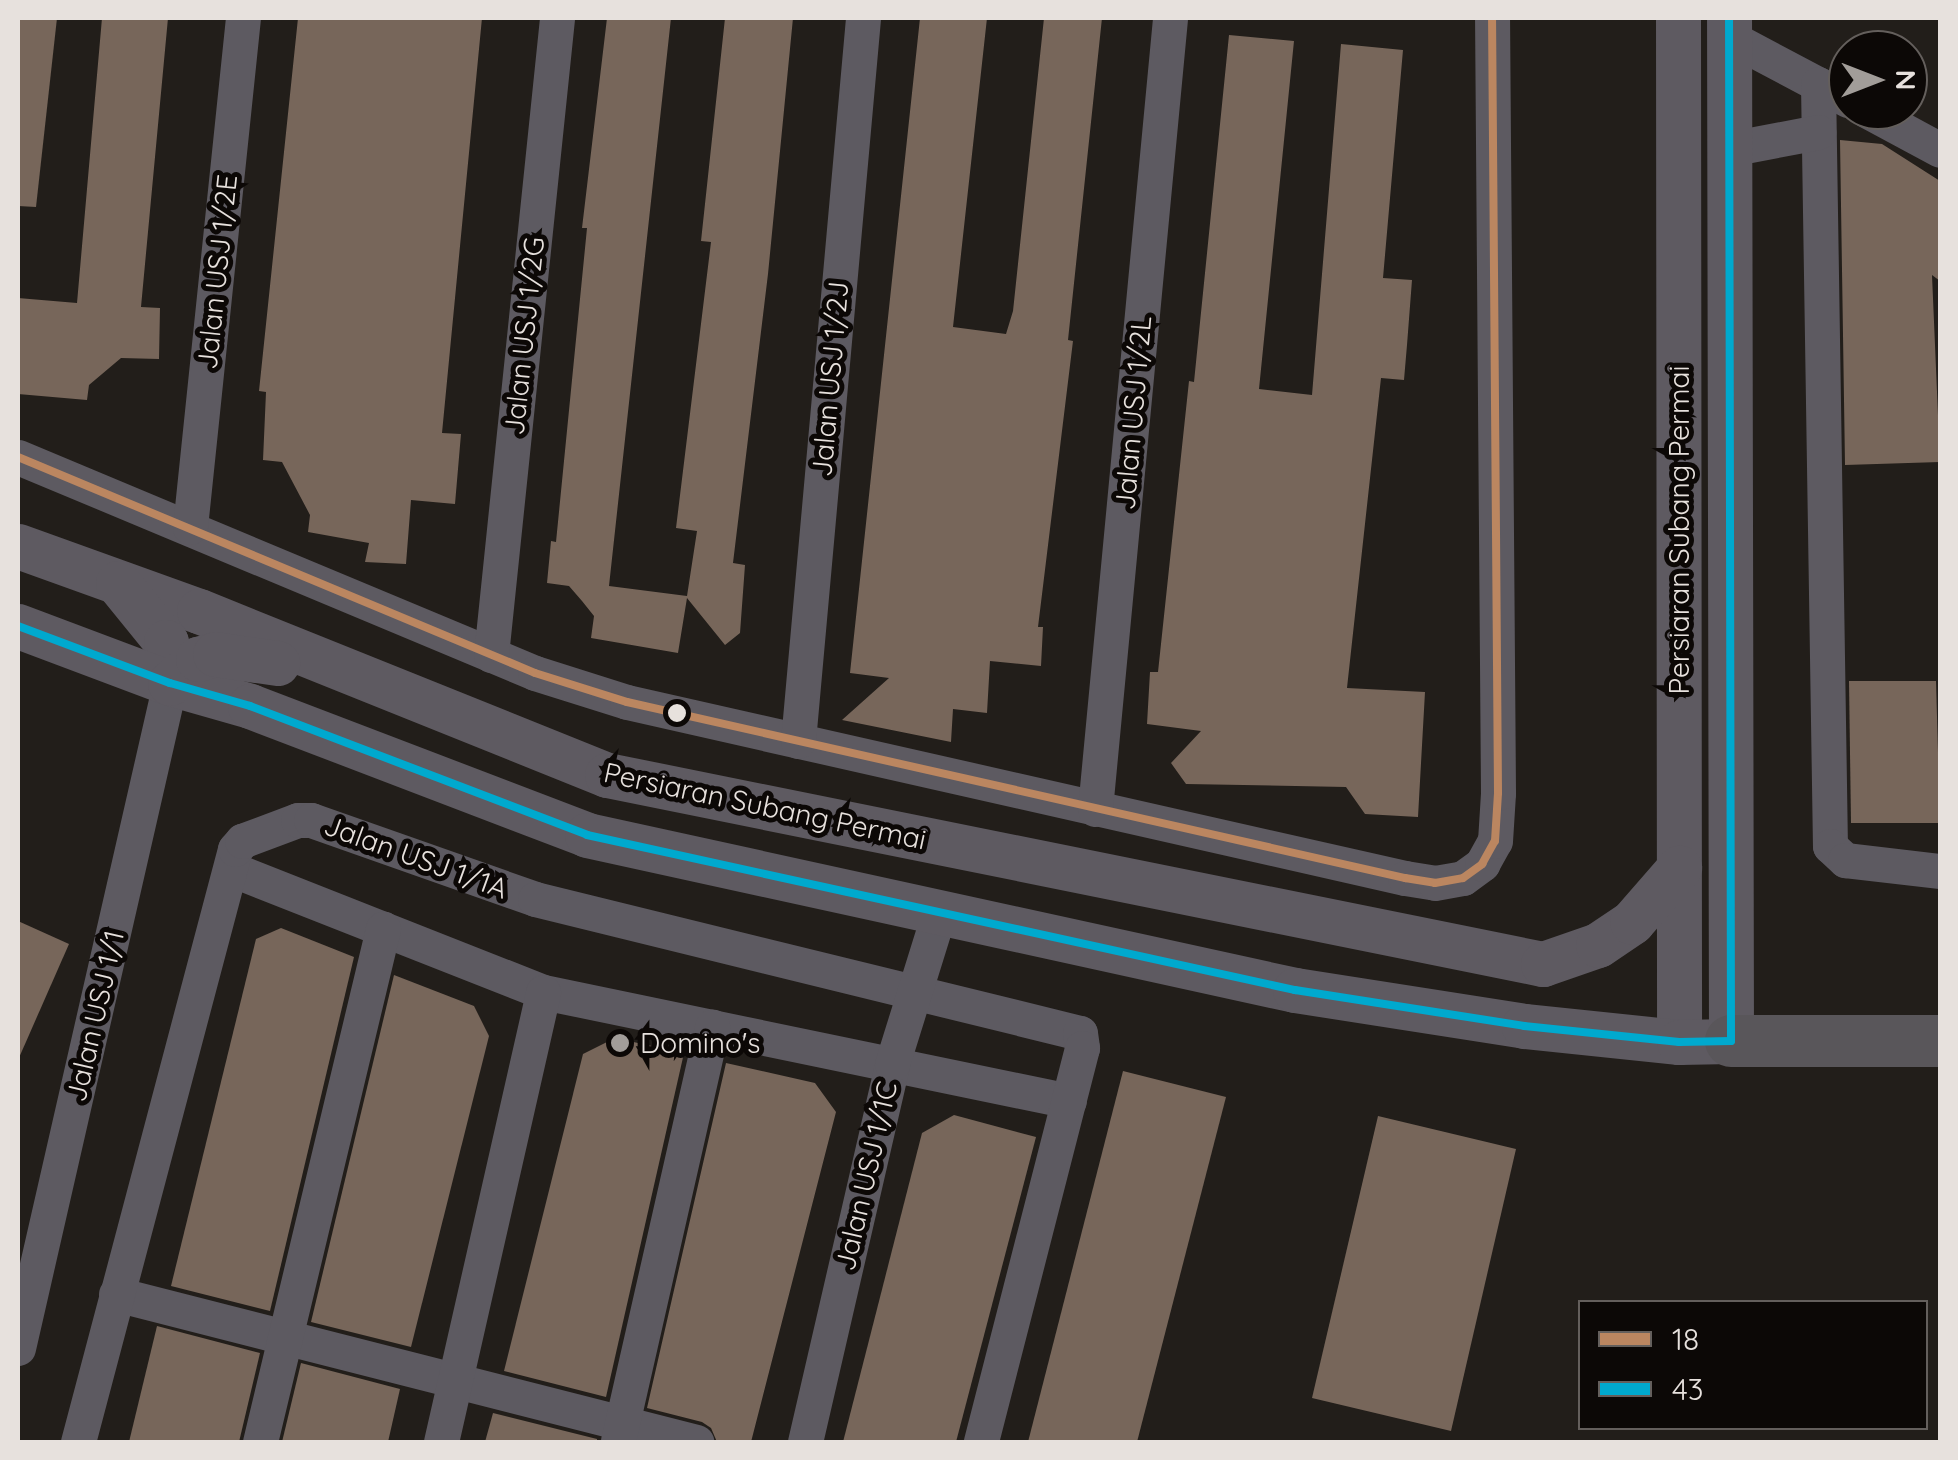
<!DOCTYPE html>
<style>
body{margin:0}
#map{position:relative;width:1958px;height:1460px;overflow:hidden;background:#221e1a;font-family:Quicksand,sans-serif}
div>[style]{position:absolute}
.building>*{inset:0;background:#77665a}
.minor>*{height:35px;margin:-17.5px;padding:0 17.5px;transform-origin:17.5px;border-radius:17.5px;background:#5d5a61}
.major>*{height:45px;margin:-22.5px;padding:0 22.5px;transform-origin:22.5px;border-radius:22.5px;background:#5e5a61}
.highway>*{height:52px;margin:-26px;padding:0 26px;transform-origin:26px;border-radius:26px;background:#59565a}
.bus-1>*{height:8px;margin:-4px;padding:0 4px;transform-origin:4px;border-radius:4px;background:#bb8660}
.bus-2>*{height:8px;margin:-4px;padding:0 4px;transform-origin:4px;border-radius:4px;background:#00a9ce}
.dots>*{width:28px;height:28px;translate:-50% -50%;box-sizing:border-box;border:5px solid #0c0806;border-radius:50%}
span{translate:-50% -50%;white-space:nowrap;text-align:center;line-height:1.15;-webkit-text-stroke:10px #0c0806;paint-order:stroke}
.street-label{font-size:28px;color:#e7e1dd}
.poi-label{font-size:28px;color:#e7e1dd}
.left{translate:0 -50%;text-align:left}
.frame{position:absolute;inset:0;border:20px solid #e7e1dd;pointer-events:none}
.legend{position:absolute;left:1578px;top:1300px;width:350px;height:130px;box-sizing:border-box;background:#0c0806;border:2px solid #645f5c;margin:0;padding:12px 18px;list-style:none;font-size:30px;color:#e7e1dd}
.legend li{display:flex;align-items:center;gap:20px;height:50px}
.legend b{width:50px;border:2px solid #645f5c}
.north{position:absolute;left:1828px;top:30px;width:100px;height:100px;box-sizing:border-box;background:#0c0806;border:2px solid #645f5c;border-radius:50%;rotate:90deg;font-size:28px;font-weight:700;line-height:40px;text-align:center;color:#e7e1dd}
.north::after{content:'';display:block;margin:auto;width:35px;height:45px;background:#a29d99;clip-path:polygon(50% 0,100% 100%,50% 72%,0 100%)}
</style>
<div id="map">
<div class="building">
<div style="clip-path:polygon(18px 18px,57px 18px,36px 207px,18px 206px)"></div>
<div style="clip-path:polygon(102px 18px,168px 18px,141px 307px,160px 308px,159px 359px,121px 358px,89px 385px,87px 400px,18px 394px,18px 298px,77px 303px)"></div>
<div style="clip-path:polygon(298px 18px,482px 18px,442px 433px,461px 434px,455px 504px,411px 500px,406px 564px,365px 562px,369px 543px,308px 532px,310px 515px,282px 462px,263px 460px,266px 392px,259px 391px)"></div>
<div style="clip-path:polygon(607px 18px,671px 18px,609px 586px,687px 596px,697px 531px,676px 528px,711px 242px,701px 241px,725px 18px,793px 18px,768px 274px,733px 563px,745px 565px,740px 633px,725px 645px,687px 598px,678px 653px,591px 638px,594px 616px,582px 601px,569px 586px,547px 583px,551px 541px,556px 542px,587px 228px,582px 228px)"></div>
<div style="clip-path:polygon(920px 18px,987px 18px,953px 327px,1006px 334px,1013px 311px,1044px 18px,1102px 18px,1068px 340px,1073px 341px,1038px 627px,1043px 627px,1041px 666px,990px 661px,987px 713px,953px 709px,951px 742px,842px 720px,889px 678px,850px 673px)"></div>
<div style="clip-path:polygon(1229px 35px,1294px 41px,1259px 389px,1312px 395px,1341px 44px,1403px 50px,1383px 278px,1412px 280px,1407px 345px,1404px 380px,1381px 378px,1347px 688px,1425px 692px,1418px 817px,1365px 814px,1346px 787px,1186px 784px,1171px 763px,1201px 731px,1147px 724px,1150px 672px,1158px 672px,1189px 381px,1194px 382px)"></div>
<div style="clip-path:polygon(1840px 140px,1882px 144px,1940px 181px,1940px 281px,1932px 275px,1940px 462px,1845px 465px)"></div>
<div style="clip-path:polygon(1849px 681px,1936px 681px,1940px 823px,1851px 823px)"></div>
<div style="clip-path:polygon(18px 921px,69px 944px,18px 1060px)"></div>
<div style="clip-path:polygon(281px 928px,354px 957px,270px 1311px,171px 1286px,256px 939px)"></div>
<div style="clip-path:polygon(394px 975px,474px 1006px,489px 1036px,411px 1347px,311px 1322px)"></div>
<div style="clip-path:polygon(615px 1038px,684px 1053px,606px 1397px,504px 1371px,583px 1054px)"></div>
<div style="clip-path:polygon(726px 1063px,815px 1083px,836px 1112px,751px 1442px,717px 1442px,711px 1428px,702px 1422px,647px 1408px)"></div>
<div style="clip-path:polygon(1123px 1071px,1226px 1097px,1137px 1442px,1028px 1442px)"></div>
<div style="clip-path:polygon(954px 1115px,1036px 1137px,956px 1442px,843px 1442px,922px 1133px)"></div>
<div style="clip-path:polygon(1378px 1116px,1516px 1149px,1451px 1431px,1312px 1398px)"></div>
<div style="clip-path:polygon(157px 1326px,260px 1353px,239px 1442px,129px 1442px)"></div>
<div style="clip-path:polygon(301px 1363px,400px 1389px,388px 1442px,282px 1442px)"></div>
<div style="clip-path:polygon(493px 1413px,597px 1439px,597px 1442px,485px 1442px)"></div>
</div>
<div class="minor">
<div style="left:1729px;top:37px;width:135px;rotate:27.9deg"></div>
<div style="left:1818px;top:84px;width:762px;rotate:89.1deg"></div>
<div style="left:1830px;top:846px;width:21px;rotate:43deg"></div>
<div style="left:1845px;top:860px;width:96px;rotate:6.6deg"></div>
<div style="left:1866px;top:110px;width:84px;rotate:28.4deg"></div>
<div style="left:1729px;top:149px;width:91px;rotate:-10.8deg"></div>
<div style="left:18px;top:457px;width:560px;rotate:22.67deg"></div>
<div style="left:535px;top:673px;width:96px;rotate:17.5deg"></div>
<div style="left:627px;top:702px;width:798px;rotate:12.75deg"></div>
<div style="left:1405px;top:878px;width:30px;rotate:9deg"></div>
<div style="left:1435px;top:883px;width:28px;rotate:-10deg"></div>
<div style="left:1463px;top:878px;width:24px;rotate:-36deg"></div>
<div style="left:1482px;top:864px;width:26px;rotate:-61deg"></div>
<div style="left:1495px;top:841px;width:48px;rotate:-86.4deg"></div>
<div style="left:1498px;top:793px;width:775px;rotate:-90.44deg"></div>
<div style="left:190px;top:527px;width:512px;rotate:-84.06deg"></div>
<div style="left:491px;top:655px;width:640px;rotate:-84.08deg"></div>
<div style="left:798px;top:741px;width:726px;rotate:-84.86deg"></div>
<div style="left:1095px;top:809px;width:795px;rotate:-84.58deg"></div>
<div style="left:231px;top:869px;width:335px;rotate:21.5deg"></div>
<div style="left:543px;top:992px;width:537px;rotate:11.71deg"></div>
<div style="left:116px;top:1294px;width:599px;rotate:14.31deg"></div>
<div style="left:18px;top:1348px;width:682px;rotate:-77.12deg"></div>
<div style="left:618px;top:1441px;width:425px;rotate:-77.2deg"></div>
<div style="left:78px;top:1442px;width:613px;rotate:-75.17deg"></div>
<div style="left:235px;top:849px;width:11px;rotate:-49deg"></div>
<div style="left:242px;top:841px;width:60px;rotate:-20.6deg"></div>
<div style="left:298px;top:820px;width:13px"></div>
<div style="left:311px;top:820px;width:238px;rotate:19.4deg"></div>
<div style="left:535px;top:899px;width:561px;rotate:13.81deg"></div>
<div style="left:1080px;top:1033px;width:15px;rotate:82deg"></div>
<div style="left:1082px;top:1048px;width:407px;rotate:104.4deg"></div>
<div style="left:260px;top:1442px;width:528px;rotate:-76.52deg"></div>
<div style="left:441px;top:1442px;width:461px;rotate:-77.2deg"></div>
<div style="left:805px;top:1442px;width:388px;rotate:-77deg"></div>
<div style="left:892px;top:1064px;width:158px;rotate:-72.7deg"></div>
</div>
<div class="major">
<div style="left:1678px;top:18px;width:1024px;rotate:89.94deg"></div>
<div style="left:18px;top:546px;width:192px;rotate:19.8deg"></div>
<div style="left:199px;top:611px;width:440px;rotate:21.9deg"></div>
<div style="left:607px;top:775px;width:955px;rotate:11.42deg"></div>
<div style="left:1543px;top:964px;width:58px;rotate:-19.1deg"></div>
<div style="left:1598px;top:945px;width:41px;rotate:-34.1deg"></div>
<div style="left:1632px;top:922px;width:72px;rotate:-49deg"></div>
<div style="left:118px;top:583px;width:76px;rotate:50.9deg"></div>
<div style="left:166px;top:642px;width:41px;rotate:84.4deg"></div>
<div style="left:18px;top:626px;width:162px;rotate:20.6deg"></div>
<div style="left:170px;top:683px;width:83px;rotate:16deg"></div>
<div style="left:250px;top:706px;width:361px;rotate:20.9deg"></div>
<div style="left:587px;top:835px;width:725px;rotate:12.35deg"></div>
<div style="left:1295px;top:990px;width:232px;rotate:8.9deg"></div>
<div style="left:1524px;top:1026px;width:156px;rotate:5.9deg"></div>
<div style="left:1679px;top:1042px;width:52px;rotate:-1.1deg"></div>
<div style="left:1731px;top:1041px;width:1023px;rotate:-90.11deg"></div>
<div style="left:170px;top:683px;width:37px;rotate:-41deg"></div>
<div style="left:198px;top:659px;width:18px;rotate:-16deg"></div>
<div style="left:215px;top:654px;width:63px;rotate:8.3deg"></div>
</div>
<div class="highway">
<div style="left:1731px;top:1041px;width:209px"></div>
</div>
<div class="bus-1">
<div style="left:18px;top:457px;width:560px;rotate:22.67deg"></div>
<div style="left:535px;top:673px;width:96px;rotate:17.5deg"></div>
<div style="left:627px;top:702px;width:798px;rotate:12.75deg"></div>
<div style="left:1405px;top:878px;width:30px;rotate:9deg"></div>
<div style="left:1435px;top:883px;width:28px;rotate:-10deg"></div>
<div style="left:1463px;top:878px;width:24px;rotate:-36deg"></div>
<div style="left:1482px;top:864px;width:26px;rotate:-61deg"></div>
<div style="left:1495px;top:841px;width:48px;rotate:-86.4deg"></div>
<div style="left:1498px;top:793px;width:775px;rotate:-90.44deg"></div>
</div>
<div class="bus-2">
<div style="left:18px;top:626px;width:162px;rotate:20.6deg"></div>
<div style="left:170px;top:683px;width:83px;rotate:16deg"></div>
<div style="left:250px;top:706px;width:361px;rotate:20.9deg"></div>
<div style="left:587px;top:835px;width:725px;rotate:12.35deg"></div>
<div style="left:1295px;top:990px;width:232px;rotate:8.9deg"></div>
<div style="left:1524px;top:1026px;width:156px;rotate:5.9deg"></div>
<div style="left:1679px;top:1042px;width:52px;rotate:-1.1deg"></div>
<div style="left:1731px;top:1041px;width:1023px;rotate:-90.11deg"></div>
</div>
<div class="dots">
<div style="left:677px;top:713px;background:#e7e1dd"></div>
<div style="left:620px;top:1043px;background:#a29d99"></div>
</div>
<div class="street-label">
<span style="left:217px;top:272px;rotate:-84deg">Jalan USJ 1/2E</span>
<span style="left:524px;top:336px;rotate:-84deg">Jalan USJ 1/2G</span>
<span style="left:830px;top:379px;rotate:-85deg">Jalan USJ 1/2J</span>
<span style="left:1133px;top:413px;rotate:-85deg">Jalan USJ 1/2L</span>
<span style="left:1679px;top:530px;rotate:-90deg">Persiaran Subang Permai</span>
<span style="left:765px;top:806px;rotate:12deg">Persiaran Subang Permai</span>
<span style="left:416px;top:857px;rotate:20deg">Jalan USJ 1/1A</span>
<span style="left:95px;top:1016px;rotate:-77deg">Jalan USJ 1/1</span>
<span style="left:866px;top:1176px;rotate:-77deg">Jalan USJ 1/1C</span>
</div>
<div class="poi-label">
<span class="left" style="left:640px;top:1043px">Domino's</span>
</div>
<div class="frame"></div>
<ul class="legend">
<li><b style="height:12px;background:#bb8660"></b>18</li>
<li><b style="height:12px;background:#00a9ce"></b>43</li>
</ul>
<div class="north">N</div>
</div>
